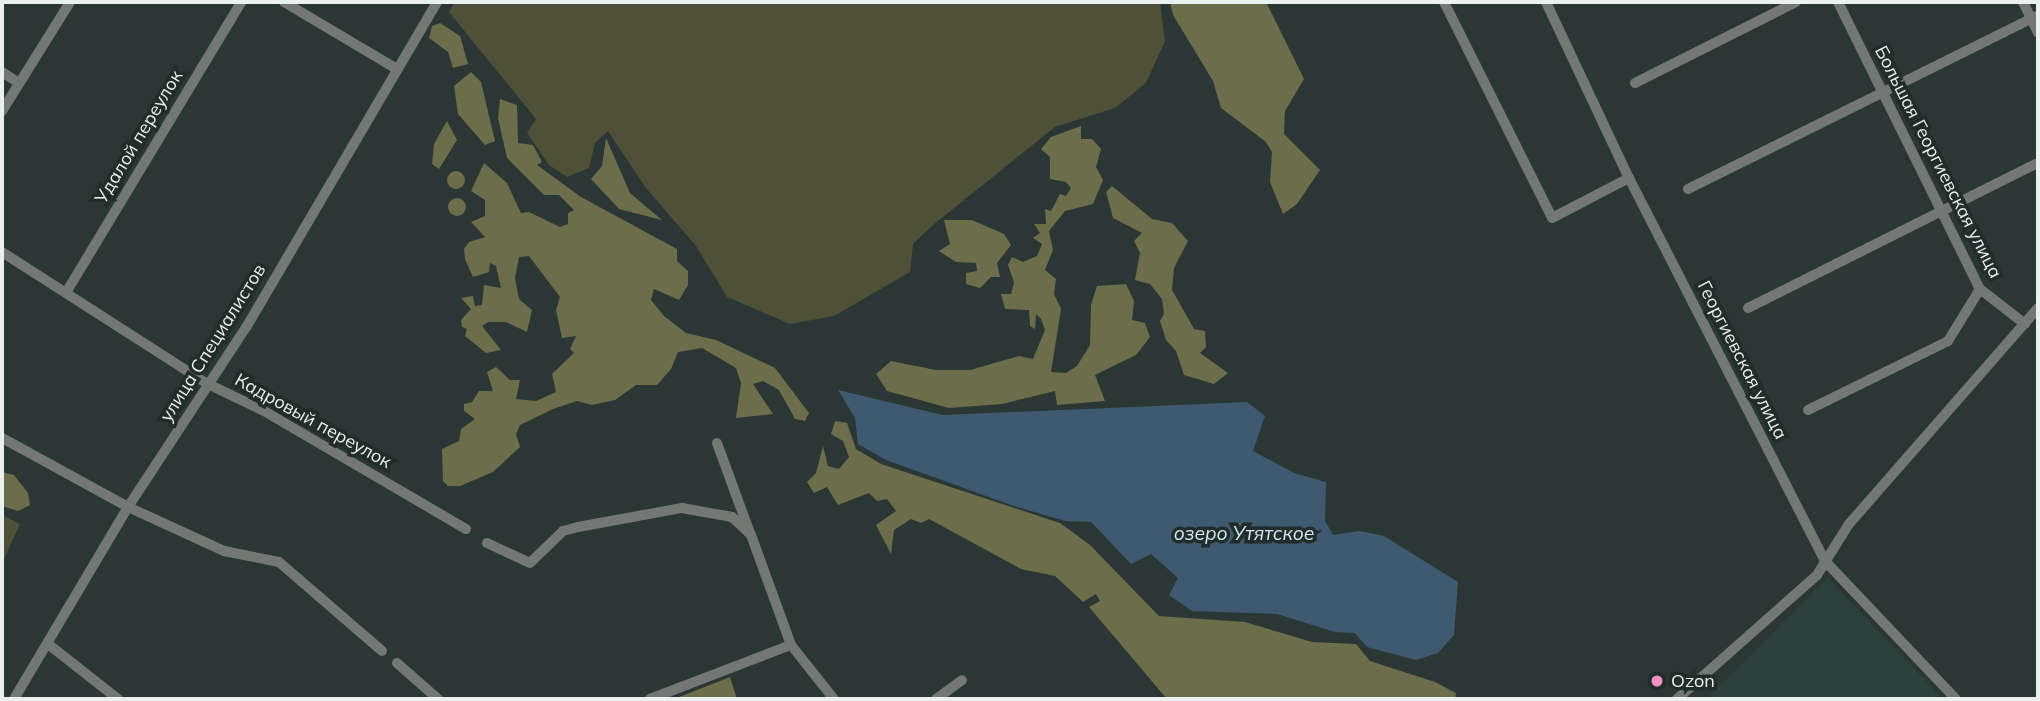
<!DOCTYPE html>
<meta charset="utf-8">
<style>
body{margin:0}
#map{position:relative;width:2040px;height:701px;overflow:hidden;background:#2b3734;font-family:Mulish,sans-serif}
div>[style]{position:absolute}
.built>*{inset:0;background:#2d413c}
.green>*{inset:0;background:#4f5038}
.forest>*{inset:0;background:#6b6d4b}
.round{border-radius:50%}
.water>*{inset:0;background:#3f5970}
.minor>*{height:10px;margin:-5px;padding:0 5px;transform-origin:5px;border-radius:5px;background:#747874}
.dots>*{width:19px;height:19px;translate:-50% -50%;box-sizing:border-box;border:4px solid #212d2a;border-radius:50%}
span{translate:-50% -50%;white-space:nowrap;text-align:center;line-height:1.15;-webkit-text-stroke:7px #212d2a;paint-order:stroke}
.street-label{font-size:18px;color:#eaf2ef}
.poi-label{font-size:18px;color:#eaf2ef}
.left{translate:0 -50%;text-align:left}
.water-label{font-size:19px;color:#d4e7f9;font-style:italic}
.frame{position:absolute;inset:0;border:4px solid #eaf2ef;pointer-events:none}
</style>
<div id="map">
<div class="built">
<div style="clip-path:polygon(1828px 578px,1943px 699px,1706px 699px,1733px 673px)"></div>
</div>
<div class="green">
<div style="clip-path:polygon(455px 2px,1160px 2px,1165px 41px,1146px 83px,1115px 108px,1055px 127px,934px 224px,913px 244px,910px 272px,834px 316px,790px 324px,727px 297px,696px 246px,646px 188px,608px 131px,595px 143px,589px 168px,567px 177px,549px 165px,527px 133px,536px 119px,449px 12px)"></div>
<div style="clip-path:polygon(2px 515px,20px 524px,2px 563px)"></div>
</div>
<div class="forest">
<div style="clip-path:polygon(1170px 2px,1266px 2px,1304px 79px,1285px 111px,1284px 134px,1320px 170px,1297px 204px,1283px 214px,1270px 182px,1272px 152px,1266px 142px,1221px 108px,1213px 81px,1173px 15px)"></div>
<div style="clip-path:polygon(440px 23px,460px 36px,468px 64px,453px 68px,448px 52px,429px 38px,432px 26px)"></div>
<div style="clip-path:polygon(471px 72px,481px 82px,495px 141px,485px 145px,458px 114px,454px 86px)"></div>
<div style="clip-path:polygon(500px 99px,517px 105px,518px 143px,533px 145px,542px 162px,537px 165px,581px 197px,677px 249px,677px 261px,688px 271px,688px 285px,679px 300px,654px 289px,651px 300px,664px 316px,686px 333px,716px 340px,775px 368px,809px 413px,805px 421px,795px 419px,779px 390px,763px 381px,753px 384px,773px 414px,736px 418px,741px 383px,736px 368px,702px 348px,678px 352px,671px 369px,657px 385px,636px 385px,615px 400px,592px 405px,577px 401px,553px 409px,520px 425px,516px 434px,520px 447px,493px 472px,460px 486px,448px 486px,443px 481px,442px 449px,459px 441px,461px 429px,475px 419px,464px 411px,464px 404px,472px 402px,479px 391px,493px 391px,487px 372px,496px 367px,510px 380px,520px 380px,516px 399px,536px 401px,556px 392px,552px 374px,574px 353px,570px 349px,576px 336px,562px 338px,556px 310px,560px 297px,529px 256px,519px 257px,515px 278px,519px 299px,532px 310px,527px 332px,506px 322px,488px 322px,482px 326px,501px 350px,486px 353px,465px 336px,467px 329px,462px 327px,461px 320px,471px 309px,461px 298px,473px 296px,475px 306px,482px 305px,484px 285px,501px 288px,496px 266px,490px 263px,489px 272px,473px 277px,465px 259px,464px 249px,469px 242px,485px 237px,471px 222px,485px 216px,485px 200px,471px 191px,484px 163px,507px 183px,521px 213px,529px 212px,560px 227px,568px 224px,568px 213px,574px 210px,559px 195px,544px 195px,507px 158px,498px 118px)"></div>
<div style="clip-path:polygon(447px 121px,457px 140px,439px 169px,432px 164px,434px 144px)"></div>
<div style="clip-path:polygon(1081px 126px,1081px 139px,1092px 139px,1101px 149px,1096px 167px,1103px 180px,1093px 204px,1065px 211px,1049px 231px,1053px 250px,1045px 270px,1056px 279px,1054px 294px,1061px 309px,1051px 372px,1066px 373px,1077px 366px,1090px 345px,1091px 305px,1097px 286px,1126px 284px,1134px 301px,1132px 320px,1145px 323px,1150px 337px,1136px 355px,1095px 375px,1105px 401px,1057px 405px,1055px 391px,1002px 404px,949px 408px,887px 391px,876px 374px,891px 361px,936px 370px,970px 370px,1019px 356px,1033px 359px,1045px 330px,1041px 319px,1036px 314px,1035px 329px,1030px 326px,1029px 310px,1005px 309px,1001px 294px,1011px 294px,1014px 282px,1008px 265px,1012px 257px,1023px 262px,1037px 256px,1042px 244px,1033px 238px,1040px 233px,1034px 224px,1046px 224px,1045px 209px,1051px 211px,1060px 194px,1066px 196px,1071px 188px,1066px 182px,1050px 179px,1050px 157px,1041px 149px,1051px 137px)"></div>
<div style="clip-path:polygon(606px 138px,630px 193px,662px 220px,619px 209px,591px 179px,602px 166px)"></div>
<div class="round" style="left:447px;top:171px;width:18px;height:18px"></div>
<div style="clip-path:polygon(1112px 186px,1152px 219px,1172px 223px,1188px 241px,1174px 268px,1172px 290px,1194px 329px,1205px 331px,1206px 347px,1200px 353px,1228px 373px,1214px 384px,1184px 375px,1176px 351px,1166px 340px,1160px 321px,1164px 314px,1162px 299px,1150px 284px,1135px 280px,1140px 253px,1134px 241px,1142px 233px,1113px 218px,1106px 192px)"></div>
<div class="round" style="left:448px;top:198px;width:18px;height:18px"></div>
<div style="clip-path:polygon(944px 220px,972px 220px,1004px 234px,1011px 245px,997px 263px,1000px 277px,991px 277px,980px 288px,966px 284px,966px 273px,977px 271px,976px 263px,956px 262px,939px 251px,950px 244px)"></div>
<div style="clip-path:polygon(835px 421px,847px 423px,856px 449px,881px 464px,1060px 523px,1090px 545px,1159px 616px,1245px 622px,1312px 642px,1356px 644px,1370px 661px,1435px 682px,1456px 693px,1455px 699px,1167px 699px,1089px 607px,1100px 601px,1096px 594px,1083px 602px,1055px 576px,1021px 569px,929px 519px,921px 523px,911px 519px,894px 530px,891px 554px,876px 525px,896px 511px,887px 499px,877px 501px,869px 493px,838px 505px,827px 487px,814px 493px,807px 482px,816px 473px,823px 446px,828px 466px,839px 469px,849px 457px,843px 441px,831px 434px)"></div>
<div style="clip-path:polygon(2px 472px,14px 475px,28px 493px,30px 505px,18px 511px,2px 506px)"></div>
<div style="clip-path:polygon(730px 677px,737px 699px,674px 699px)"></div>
</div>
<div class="water">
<div style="clip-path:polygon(838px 390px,943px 415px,1247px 402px,1265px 416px,1253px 451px,1294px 473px,1326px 482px,1325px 521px,1333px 535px,1360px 531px,1384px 536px,1458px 582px,1454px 635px,1438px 653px,1416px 660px,1367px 647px,1355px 633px,1335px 632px,1277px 614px,1192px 611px,1169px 595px,1178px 578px,1151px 554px,1131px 564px,1091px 522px,1065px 521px,1014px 506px,886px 460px,858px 444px,855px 418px)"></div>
</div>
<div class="minor">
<div style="left:284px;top:2px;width:131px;rotate:30.7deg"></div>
<div style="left:1444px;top:2px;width:241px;rotate:63.4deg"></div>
<div style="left:1552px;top:218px;width:87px;rotate:-27.5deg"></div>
<div style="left:1546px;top:2px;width:195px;rotate:64.8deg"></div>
<div style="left:1629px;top:178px;width:430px;rotate:62.9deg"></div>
<div style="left:1825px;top:561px;width:190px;rotate:46.5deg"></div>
<div style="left:1838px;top:2px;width:320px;rotate:63.7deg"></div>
<div style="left:1980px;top:289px;width:57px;rotate:37.9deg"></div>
<div style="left:2023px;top:2px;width:34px;rotate:64deg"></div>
<div style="left:2px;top:72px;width:20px;rotate:33deg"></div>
<div style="left:1635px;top:83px;width:180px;rotate:-26.7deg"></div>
<div style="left:2px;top:111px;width:128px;rotate:-58deg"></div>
<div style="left:1688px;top:189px;width:391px;rotate:-26.4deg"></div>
<div style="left:2px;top:252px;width:245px;rotate:32.7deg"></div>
<div style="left:208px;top:384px;width:62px;rotate:25.7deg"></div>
<div style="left:264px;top:411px;width:234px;rotate:30.3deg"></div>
<div style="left:67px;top:291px;width:337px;rotate:-58.9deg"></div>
<div style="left:1748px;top:308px;width:324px;rotate:-26.6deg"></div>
<div style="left:1808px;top:410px;width:156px;rotate:-26.2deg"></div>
<div style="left:1948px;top:341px;width:61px;rotate:-58.4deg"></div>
<div style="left:2px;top:438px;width:144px;rotate:28.7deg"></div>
<div style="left:128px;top:507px;width:106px;rotate:24.6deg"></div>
<div style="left:224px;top:551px;width:56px;rotate:11.3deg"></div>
<div style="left:279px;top:562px;width:136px;rotate:40.8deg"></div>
<div style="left:717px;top:443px;width:96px;rotate:69.9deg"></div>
<div style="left:487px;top:543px;width:47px;rotate:24.9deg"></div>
<div style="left:530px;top:563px;width:46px;rotate:-44.1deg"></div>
<div style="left:563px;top:531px;width:16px;rotate:-15deg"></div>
<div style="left:578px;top:527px;width:106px;rotate:-10.4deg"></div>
<div style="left:682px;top:508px;width:51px;rotate:10.2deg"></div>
<div style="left:732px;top:517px;width:26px;rotate:43deg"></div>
<div style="left:751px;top:535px;width:117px;rotate:70deg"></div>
<div style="left:791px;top:645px;width:69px;rotate:51.5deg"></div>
<div style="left:48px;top:644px;width:89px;rotate:38.2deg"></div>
<div style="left:397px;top:663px;width:55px;rotate:41.3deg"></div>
<div style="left:14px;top:699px;width:223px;rotate:-59.3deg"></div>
<div style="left:128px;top:507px;width:217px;rotate:-56.7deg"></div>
<div style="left:247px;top:326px;width:376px;rotate:-59.6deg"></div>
<div style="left:650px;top:699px;width:151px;rotate:-21deg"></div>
<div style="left:936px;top:699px;width:32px;rotate:-36deg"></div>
<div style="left:1677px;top:699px;width:187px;rotate:-41.5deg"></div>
<div style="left:1817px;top:575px;width:60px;rotate:-57.9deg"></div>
<div style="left:1849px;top:524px;width:287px;rotate:-48.8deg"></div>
</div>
<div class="dots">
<div style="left:1657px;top:681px;background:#fa8fc7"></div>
</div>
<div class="street-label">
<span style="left:139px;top:137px;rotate:-59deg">Удалой переулок</span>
<span style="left:1938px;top:162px;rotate:63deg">Большая Георгиевская улица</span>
<span style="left:213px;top:343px;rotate:-58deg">улица Специалистов</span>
<span style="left:1742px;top:360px;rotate:63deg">Георгиевская улица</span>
<span style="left:313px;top:421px;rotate:29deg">Кадровый переулок</span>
</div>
<div class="poi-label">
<span class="left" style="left:1671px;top:681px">Ozon</span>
</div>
<div class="water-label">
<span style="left:1244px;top:534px">озеро Утятское</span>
</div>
<div class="frame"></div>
</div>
